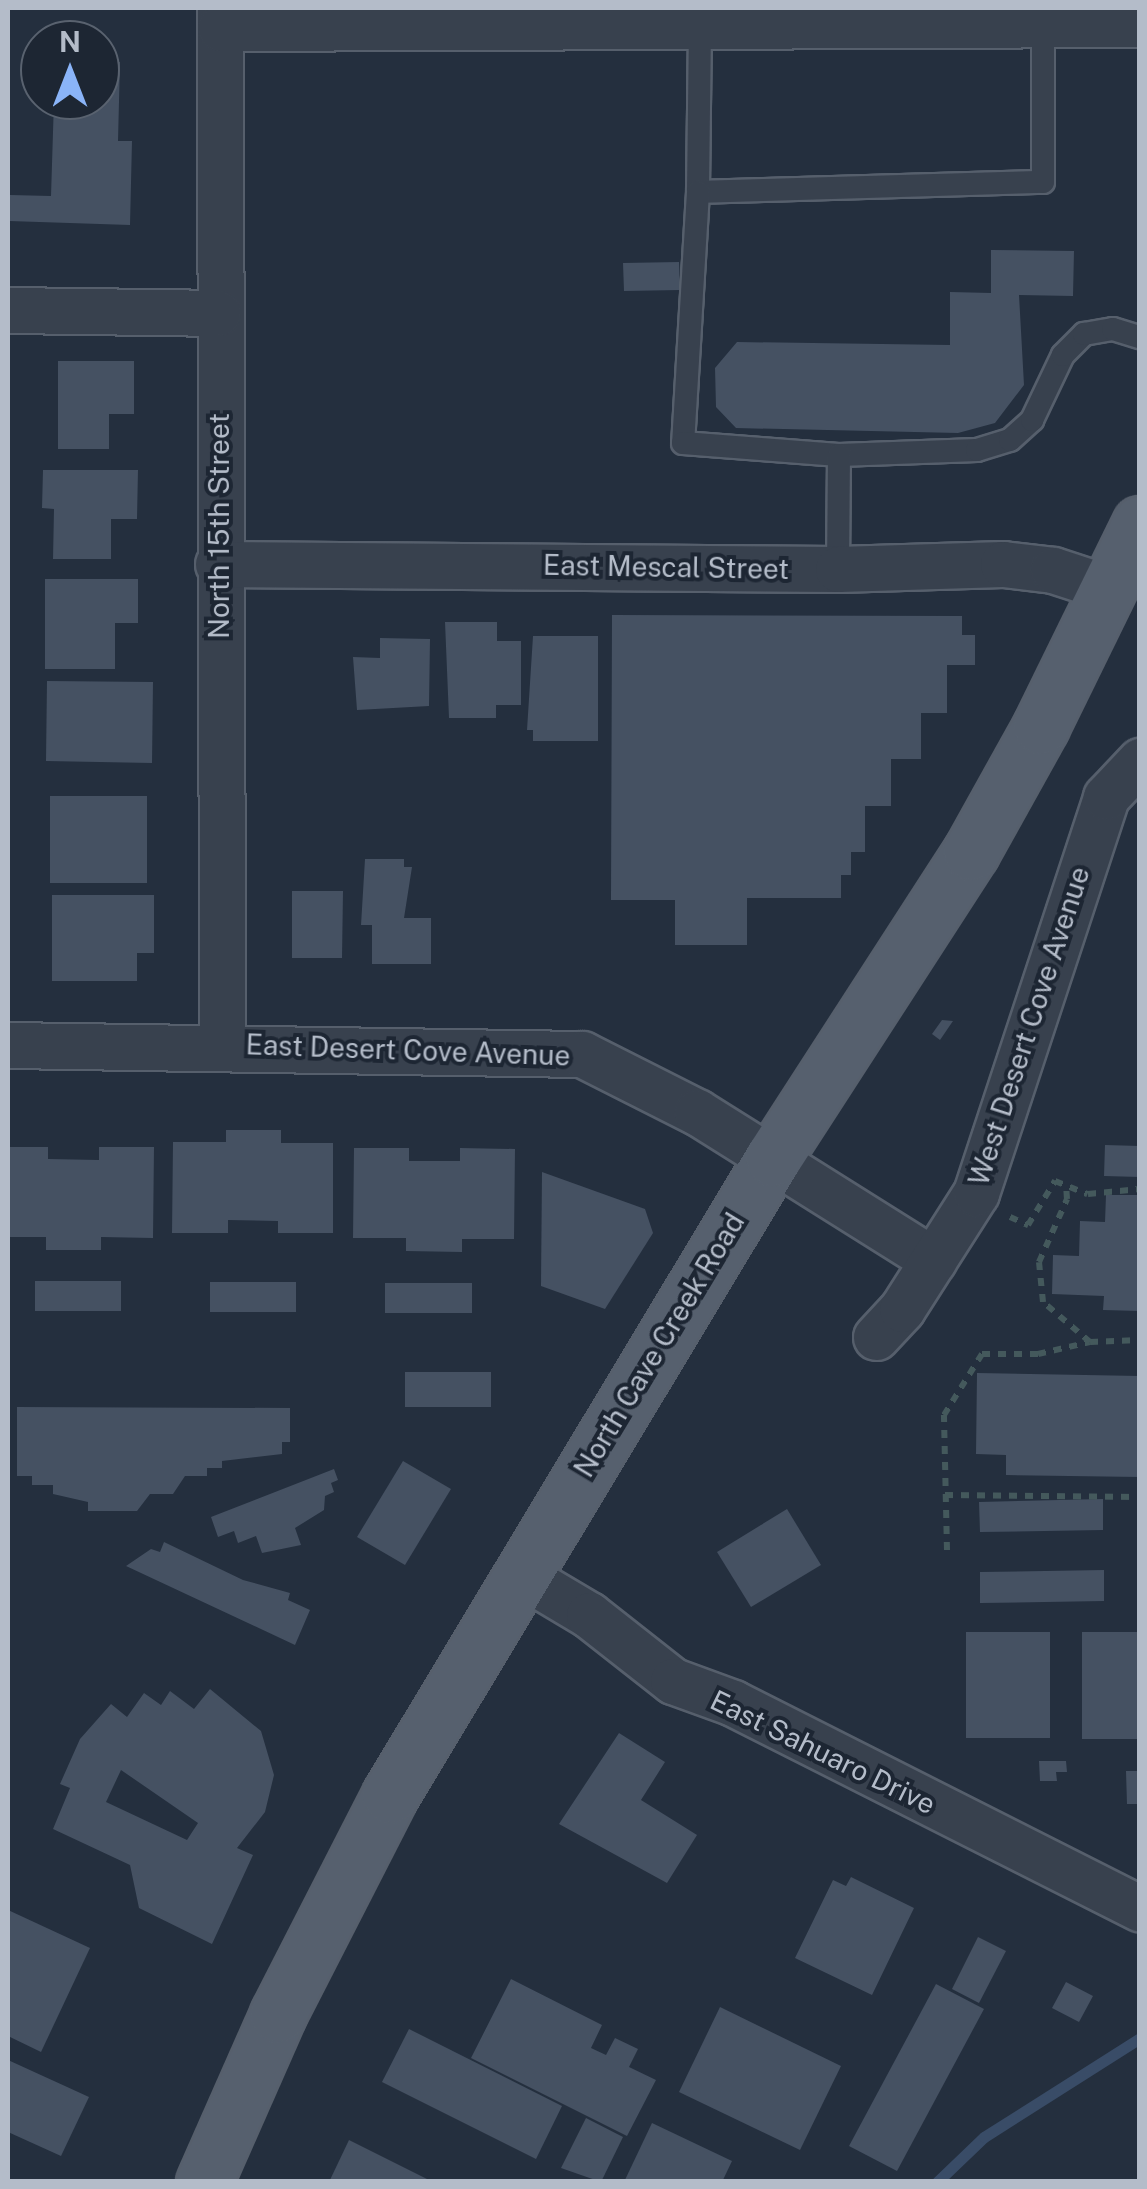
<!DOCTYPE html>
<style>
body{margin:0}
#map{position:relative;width:1147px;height:2189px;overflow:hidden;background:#242f3e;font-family:"Public Sans",sans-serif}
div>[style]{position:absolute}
.stream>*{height:11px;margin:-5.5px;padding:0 5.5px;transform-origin:5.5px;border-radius:5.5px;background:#394c67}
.building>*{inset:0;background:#455162}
.path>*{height:6px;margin-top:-3px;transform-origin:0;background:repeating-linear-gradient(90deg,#44595c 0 8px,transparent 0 16px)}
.roads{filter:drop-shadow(2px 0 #565f6c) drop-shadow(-2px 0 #565f6c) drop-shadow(0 2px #565f6c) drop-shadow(0 -2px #565f6c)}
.lane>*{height:22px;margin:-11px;padding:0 11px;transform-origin:11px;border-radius:11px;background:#38414e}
.street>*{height:45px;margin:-22.5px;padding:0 22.5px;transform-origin:22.5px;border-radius:22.5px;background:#38414e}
.primary>*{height:55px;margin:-27.5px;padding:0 27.5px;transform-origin:27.5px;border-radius:27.5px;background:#56606e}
span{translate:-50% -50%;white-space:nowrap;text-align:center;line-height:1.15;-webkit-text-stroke:8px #1d2633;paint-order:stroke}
.street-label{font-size:28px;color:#b4bcc9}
.frame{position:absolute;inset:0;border:10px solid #b4bcc9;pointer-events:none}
.north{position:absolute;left:20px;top:20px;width:100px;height:100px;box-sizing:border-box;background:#1d2633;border:2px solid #59626f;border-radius:50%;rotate:0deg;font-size:28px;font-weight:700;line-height:40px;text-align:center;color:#b4bcc9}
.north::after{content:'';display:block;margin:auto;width:35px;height:45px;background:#8ab4f8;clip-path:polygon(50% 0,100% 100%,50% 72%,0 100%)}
</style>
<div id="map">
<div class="stream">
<div style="left:937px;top:2182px;width:65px;rotate:-43.8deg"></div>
<div style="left:984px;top:2137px;width:185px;rotate:-32.4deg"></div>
</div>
<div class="building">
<div style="clip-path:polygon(100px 61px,120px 62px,118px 141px,132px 141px,130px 225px,9px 221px,10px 195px,51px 196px,54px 100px,100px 100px)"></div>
<div style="clip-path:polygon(991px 250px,1074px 251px,1073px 296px,1019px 295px,1024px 385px,995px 423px,958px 433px,736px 428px,716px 407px,715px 368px,737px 342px,950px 345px,950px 292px,991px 293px)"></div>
<div style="clip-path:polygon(679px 262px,680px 290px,624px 291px,623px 263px)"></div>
<div style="clip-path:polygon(58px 361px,134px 361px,134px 414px,109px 414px,109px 449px,58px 449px)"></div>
<div style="clip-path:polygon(43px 470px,138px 470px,137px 519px,111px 519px,111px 559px,53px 559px,54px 509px,42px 508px)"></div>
<div style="clip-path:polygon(45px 579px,138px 579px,138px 623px,115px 623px,115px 669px,45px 669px)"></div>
<div style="clip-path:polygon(612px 615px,962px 616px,962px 635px,975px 635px,975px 665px,947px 665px,947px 713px,921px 713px,921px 759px,891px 759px,891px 806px,865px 806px,865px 852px,851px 852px,851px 875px,841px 875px,841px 898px,747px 898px,747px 945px,675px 945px,675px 900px,611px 900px)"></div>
<div style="clip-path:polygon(445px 622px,497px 622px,497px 641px,521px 641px,521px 705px,496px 705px,496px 718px,449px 718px)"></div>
<div style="clip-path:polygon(533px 636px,598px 636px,598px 741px,533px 741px,533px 730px,527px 730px)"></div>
<div style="clip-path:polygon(380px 638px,430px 639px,429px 706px,357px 710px,353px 657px,380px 658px)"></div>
<div style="clip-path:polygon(47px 681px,153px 682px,152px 763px,46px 761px)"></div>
<div style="clip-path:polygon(50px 796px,147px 796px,147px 883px,50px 883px)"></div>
<div style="clip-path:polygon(365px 859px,404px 859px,404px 867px,412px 867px,404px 918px,431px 918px,431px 964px,372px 964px,372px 925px,361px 925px)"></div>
<div style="clip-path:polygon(292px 891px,343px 891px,342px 958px,292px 958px)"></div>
<div style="clip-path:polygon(52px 895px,154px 895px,154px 953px,137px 953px,137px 981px,52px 981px)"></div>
<div style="clip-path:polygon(942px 1020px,953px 1021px,940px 1040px,932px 1034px)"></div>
<div style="clip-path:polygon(226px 1130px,281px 1130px,281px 1143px,333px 1143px,333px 1233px,278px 1233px,278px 1221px,228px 1220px,228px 1233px,172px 1233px,173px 1142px,226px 1142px)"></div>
<div style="clip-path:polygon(1105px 1145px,1140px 1146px,1140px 1177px,1104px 1176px)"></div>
<div style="clip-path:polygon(8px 1147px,48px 1147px,48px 1159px,99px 1160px,99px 1147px,154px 1147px,153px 1238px,101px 1237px,101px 1250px,46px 1250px,46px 1237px,8px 1237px)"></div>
<div style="clip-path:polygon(354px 1148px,409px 1148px,409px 1161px,460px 1161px,460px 1148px,515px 1149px,514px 1239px,462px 1239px,462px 1252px,406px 1251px,406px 1238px,353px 1238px)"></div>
<div style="clip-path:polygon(542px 1172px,645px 1209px,653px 1233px,605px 1309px,541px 1286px)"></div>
<div style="clip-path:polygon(1106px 1195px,1140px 1195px,1140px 1311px,1103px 1310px,1104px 1296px,1052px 1294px,1053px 1255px,1079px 1256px,1080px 1221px,1105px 1222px)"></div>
<div style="clip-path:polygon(35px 1281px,121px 1281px,121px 1311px,35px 1311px)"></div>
<div style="clip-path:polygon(210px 1282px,296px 1282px,296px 1312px,210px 1312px)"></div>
<div style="clip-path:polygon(385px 1283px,472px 1283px,472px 1313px,385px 1313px)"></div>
<div style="clip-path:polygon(405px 1372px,491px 1372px,491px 1407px,405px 1407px)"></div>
<div style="clip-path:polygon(977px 1373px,1140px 1376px,1140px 1477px,1006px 1475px,1006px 1455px,976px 1454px)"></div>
<div style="clip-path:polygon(17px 1407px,290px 1408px,290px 1442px,282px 1442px,282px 1454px,222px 1461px,222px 1468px,207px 1468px,207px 1476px,185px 1476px,173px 1494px,150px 1494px,137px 1511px,88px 1511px,88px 1502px,53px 1494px,53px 1485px,32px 1485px,32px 1476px,17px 1476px)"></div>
<div style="clip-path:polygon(403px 1461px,451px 1489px,405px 1565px,357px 1537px)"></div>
<div style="clip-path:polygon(334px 1469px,338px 1480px,331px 1483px,334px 1492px,325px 1496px,324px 1510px,295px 1528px,301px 1545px,262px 1553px,256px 1536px,238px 1543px,234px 1531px,218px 1537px,211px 1517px)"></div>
<div style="clip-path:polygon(1103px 1499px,1103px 1530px,980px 1532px,979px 1502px)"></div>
<div style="clip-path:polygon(787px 1509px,821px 1565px,751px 1607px,717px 1552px)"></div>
<div style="clip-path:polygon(164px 1542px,243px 1580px,290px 1593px,288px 1600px,310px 1610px,295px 1645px,126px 1566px,151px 1549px,160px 1552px)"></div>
<div style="clip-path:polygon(1104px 1570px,1104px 1601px,980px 1603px,980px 1572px)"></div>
<div style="clip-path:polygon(966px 1632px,1050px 1632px,1050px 1738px,966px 1738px)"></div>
<div style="clip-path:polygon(1082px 1632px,1140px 1632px,1140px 1739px,1082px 1739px)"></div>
<div style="clip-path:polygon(evenodd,210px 1689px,261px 1731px,274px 1775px,265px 1812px,237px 1848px,253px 1855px,212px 1944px,139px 1908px,130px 1865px,53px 1829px,70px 1788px,60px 1784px,80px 1739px,111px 1704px,127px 1717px,144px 1693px,161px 1705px,170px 1691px,194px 1709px,210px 1689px,121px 1770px,198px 1823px,187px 1840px,106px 1802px,121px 1770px)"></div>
<div style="clip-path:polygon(619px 1733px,665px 1762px,641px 1800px,697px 1835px,667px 1883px,559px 1824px)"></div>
<div style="clip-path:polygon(1039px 1761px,1066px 1761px,1067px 1772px,1056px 1772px,1057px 1781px,1040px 1781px)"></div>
<div style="clip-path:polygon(1126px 1771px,1140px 1771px,1140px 1804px,1127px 1804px)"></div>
<div style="clip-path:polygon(851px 1877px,914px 1908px,872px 1995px,795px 1958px,833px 1880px,846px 1886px)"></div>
<div style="clip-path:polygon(8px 1910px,90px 1948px,41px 2052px,8px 2036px)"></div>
<div style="clip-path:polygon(978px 1937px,1006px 1951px,979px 2003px,952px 1989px)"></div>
<div style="clip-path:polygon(511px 1979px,602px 2025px,591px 2048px,606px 2055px,615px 2038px,638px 2049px,629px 2067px,656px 2080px,627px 2136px,471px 2058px)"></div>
<div style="clip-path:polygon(1066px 1982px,1093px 1996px,1079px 2022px,1052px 2008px)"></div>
<div style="clip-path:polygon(936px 1984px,984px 2009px,897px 2171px,849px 2146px)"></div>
<div style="clip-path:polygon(720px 2007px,841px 2066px,800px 2150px,679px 2092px)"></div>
<div style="clip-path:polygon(409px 2029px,562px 2106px,536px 2159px,382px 2082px)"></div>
<div style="clip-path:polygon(8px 2060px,89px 2097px,61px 2156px,8px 2132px)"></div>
<div style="clip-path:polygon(586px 2118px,623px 2137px,601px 2182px,561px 2168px)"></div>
<div style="clip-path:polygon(652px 2123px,732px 2161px,722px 2182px,624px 2182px)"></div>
<div style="clip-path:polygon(349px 2140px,433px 2182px,329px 2182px)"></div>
</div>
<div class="path">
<div style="left:1010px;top:1217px;width:20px;rotate:24deg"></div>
<div style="left:1028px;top:1225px;width:52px;rotate:-58.5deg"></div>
<div style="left:1055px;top:1181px;width:35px;rotate:22deg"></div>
<div style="left:1088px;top:1194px;width:52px;rotate:-5.5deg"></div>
<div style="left:1090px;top:1342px;width:50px;rotate:-2.3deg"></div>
<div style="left:945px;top:1495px;width:195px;rotate:0.6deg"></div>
<div style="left:947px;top:1550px;width:135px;rotate:-91.3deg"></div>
<div style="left:944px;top:1415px;width:72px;rotate:-58.1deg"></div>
<div style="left:982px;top:1354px;width:56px"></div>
<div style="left:1038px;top:1354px;width:53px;rotate:-13deg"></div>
<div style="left:1090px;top:1342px;width:62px;rotate:-139.6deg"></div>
<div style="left:1043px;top:1302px;width:40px;rotate:-95.7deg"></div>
<div style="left:1039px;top:1262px;width:69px;rotate:-66deg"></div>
<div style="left:1067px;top:1199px;width:14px;rotate:-94deg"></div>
</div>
<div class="roads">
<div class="lane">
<div style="left:700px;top:26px;width:166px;rotate:90.7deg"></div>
<div style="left:698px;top:192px;width:345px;rotate:-1.7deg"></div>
<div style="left:1043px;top:182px;width:158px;rotate:-90deg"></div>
<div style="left:698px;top:192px;width:251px;rotate:93.4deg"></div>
<div style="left:683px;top:443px;width:156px;rotate:4.4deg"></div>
<div style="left:839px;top:455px;width:138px;rotate:-2.1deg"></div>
<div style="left:977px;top:450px;width:34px;rotate:-17deg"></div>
<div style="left:1010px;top:440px;width:30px;rotate:-42deg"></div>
<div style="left:1032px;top:420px;width:72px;rotate:-64.5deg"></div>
<div style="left:1063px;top:355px;width:30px;rotate:-45deg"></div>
<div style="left:1084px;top:334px;width:29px;rotate:-10deg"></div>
<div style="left:1113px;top:329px;width:28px;rotate:17deg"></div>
<div style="left:838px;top:569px;width:114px;rotate:-89.5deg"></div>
</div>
<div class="street">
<div style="left:220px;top:8px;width:1037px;rotate:89.89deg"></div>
<div style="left:220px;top:28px;width:920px;rotate:-0.25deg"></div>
<div style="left:8px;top:310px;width:210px;rotate:0.8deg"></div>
<div style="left:218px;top:564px;width:620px;rotate:0.46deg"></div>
<div style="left:838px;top:569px;width:165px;rotate:-1.7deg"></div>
<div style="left:1003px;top:564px;width:50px;rotate:6.8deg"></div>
<div style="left:1053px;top:570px;width:61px;rotate:18.1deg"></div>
<div style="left:8px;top:1045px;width:574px;rotate:0.9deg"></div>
<div style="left:582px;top:1054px;width:129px;rotate:26.8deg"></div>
<div style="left:697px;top:1112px;width:279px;rotate:32.1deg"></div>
<div style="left:876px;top:1337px;width:38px;rotate:-47deg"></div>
<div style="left:902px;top:1309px;width:138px;rotate:-57.5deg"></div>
<div style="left:976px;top:1193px;width:417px;rotate:-71.8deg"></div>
<div style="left:1106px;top:797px;width:50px;rotate:-46.6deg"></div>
<div style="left:520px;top:1574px;width:80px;rotate:30.7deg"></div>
<div style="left:589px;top:1615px;width:107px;rotate:38.2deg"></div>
<div style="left:673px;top:1681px;width:64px;rotate:20.1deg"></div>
<div style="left:733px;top:1703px;width:456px;rotate:26.8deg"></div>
</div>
<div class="primary">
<div style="left:204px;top:2182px;width:184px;rotate:-66.2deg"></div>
<div style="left:278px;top:2014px;width:246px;rotate:-62.9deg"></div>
<div style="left:390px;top:1795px;width:743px;rotate:-58.98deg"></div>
<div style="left:773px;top:1158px;width:364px;rotate:-57.1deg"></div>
<div style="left:971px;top:852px;width:144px;rotate:-60.9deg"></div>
<div style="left:1041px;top:726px;width:225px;rotate:-63.9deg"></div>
</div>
</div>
<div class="street-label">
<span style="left:219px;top:526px;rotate:-90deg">North 15th Street</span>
<span style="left:666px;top:567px;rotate:1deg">East Mescal Street</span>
<span style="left:1029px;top:1026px;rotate:-72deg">West Desert Cove Avenue</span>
<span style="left:408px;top:1050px;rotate:2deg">East Desert Cove Avenue</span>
<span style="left:659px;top:1345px;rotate:-59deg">North Cave Creek Road</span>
<span style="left:823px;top:1752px;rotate:26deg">East Sahuaro Drive</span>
</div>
<div class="frame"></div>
<div class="north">N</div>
</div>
